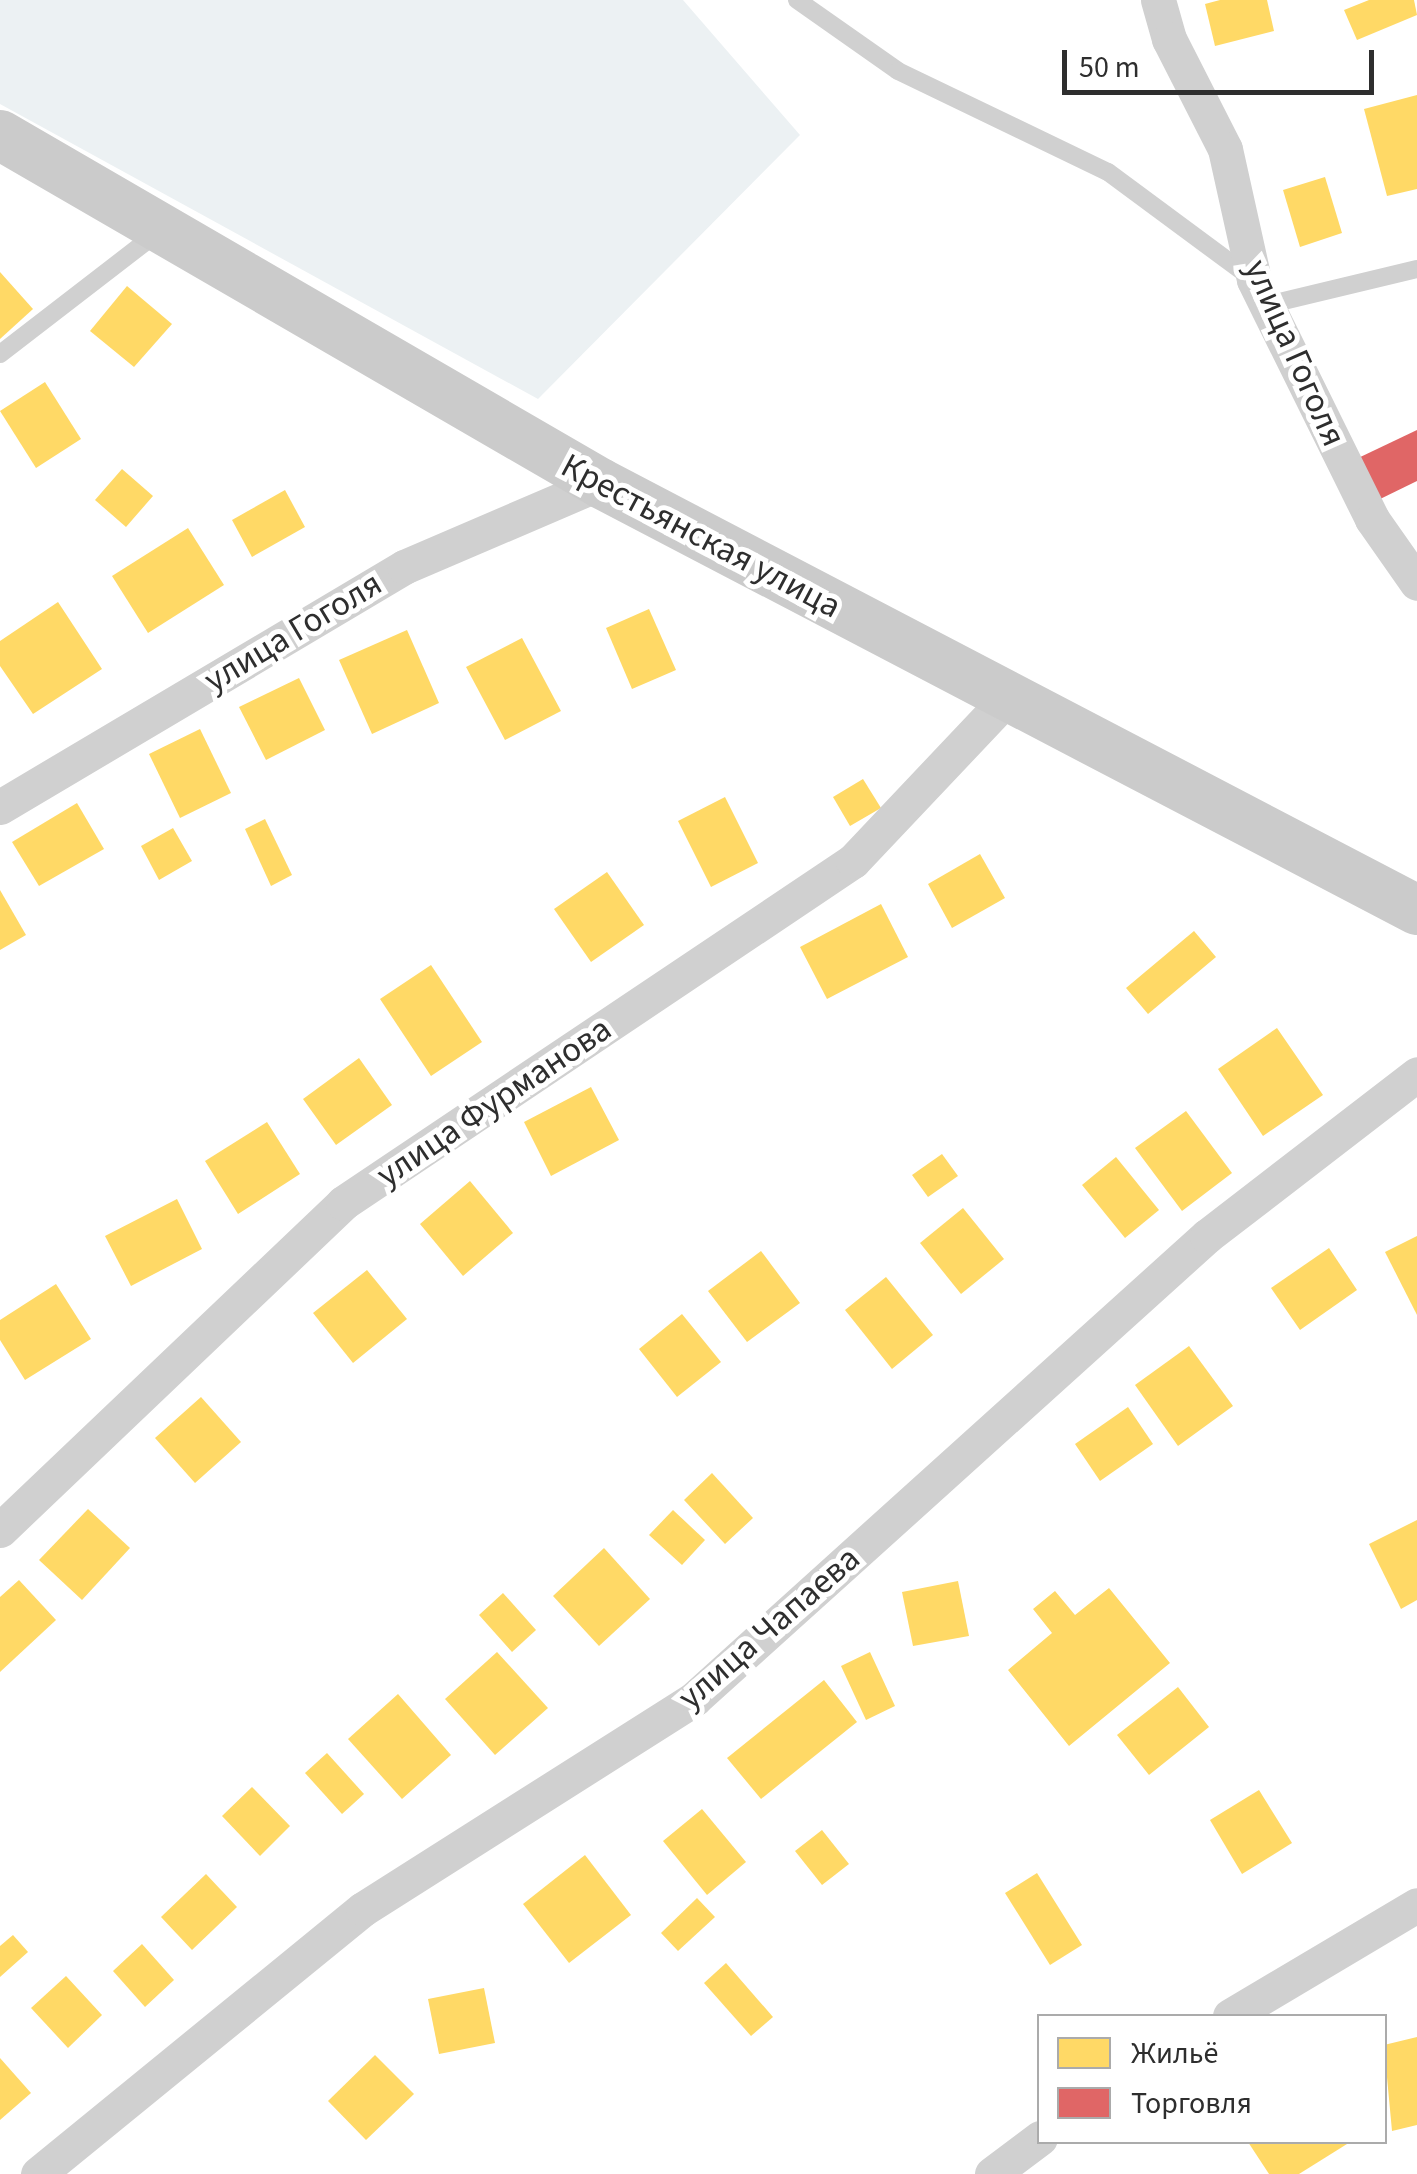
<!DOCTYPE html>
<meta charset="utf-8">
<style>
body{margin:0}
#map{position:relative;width:1417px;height:2174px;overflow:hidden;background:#fff;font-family:"Source Sans 3",sans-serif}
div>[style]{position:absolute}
.green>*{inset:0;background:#ecf1f3}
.homes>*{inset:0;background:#ffd966}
.shops>*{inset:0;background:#e06666}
.lane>*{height:18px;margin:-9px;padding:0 9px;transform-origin:9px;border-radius:9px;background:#d0d0d0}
.street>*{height:35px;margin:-17.5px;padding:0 17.5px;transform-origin:17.5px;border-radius:17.5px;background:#d0d0d0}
.secondary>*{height:50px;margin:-25px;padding:0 25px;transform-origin:25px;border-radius:25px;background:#cbcbcb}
span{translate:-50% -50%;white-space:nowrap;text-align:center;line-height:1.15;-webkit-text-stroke:10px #fff;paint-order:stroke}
.street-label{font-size:35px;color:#2e2e2e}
.legend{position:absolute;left:1037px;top:2014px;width:350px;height:130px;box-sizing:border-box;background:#fff;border:2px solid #ababab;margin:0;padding:12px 18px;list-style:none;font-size:30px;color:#2e2e2e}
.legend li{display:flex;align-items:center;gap:20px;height:50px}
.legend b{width:50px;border:2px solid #ababab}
.scale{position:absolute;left:1062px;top:50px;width:312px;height:45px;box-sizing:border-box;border:5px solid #2e2e2e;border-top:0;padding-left:12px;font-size:30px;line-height:35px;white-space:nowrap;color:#2e2e2e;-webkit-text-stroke:8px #fff;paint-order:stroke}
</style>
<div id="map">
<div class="green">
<div style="clip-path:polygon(0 0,683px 0,800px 135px,538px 399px,0 104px)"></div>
</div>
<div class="homes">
<div style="clip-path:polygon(1220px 0,1267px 0,1274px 31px,1215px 46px,1205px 4px)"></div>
<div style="clip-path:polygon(1369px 0,1414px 0,1417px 15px,1357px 40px,1344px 10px)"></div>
<div style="clip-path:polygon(1417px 95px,1417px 189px,1387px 196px,1364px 109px)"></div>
<div style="clip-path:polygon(1325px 177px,1342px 233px,1300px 247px,1283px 190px)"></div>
<div style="clip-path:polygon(0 272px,33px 309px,0 339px)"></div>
<div style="clip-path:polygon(127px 286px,172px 324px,134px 367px,90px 331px)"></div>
<div style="clip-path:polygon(45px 382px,81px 439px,36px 468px,0 411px)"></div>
<div style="clip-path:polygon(122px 469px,153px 496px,126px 527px,95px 500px)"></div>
<div style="clip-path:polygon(285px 490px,305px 527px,252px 557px,232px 520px)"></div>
<div style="clip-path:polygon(188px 528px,224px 585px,148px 633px,112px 576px)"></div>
<div style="clip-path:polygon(58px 602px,102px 669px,33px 714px,0 666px,0 641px)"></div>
<div style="clip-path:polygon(649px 609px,676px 670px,632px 689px,606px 628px)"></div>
<div style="clip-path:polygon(407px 630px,439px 703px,372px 734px,339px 660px)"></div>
<div style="clip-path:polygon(522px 638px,561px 711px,505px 740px,466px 667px)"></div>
<div style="clip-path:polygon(299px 678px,325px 730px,266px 760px,239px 707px)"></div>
<div style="clip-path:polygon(200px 729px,231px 793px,180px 818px,149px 754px)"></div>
<div style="clip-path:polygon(863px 779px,881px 808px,850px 826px,833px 797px)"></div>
<div style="clip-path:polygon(725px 797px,758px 863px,711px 887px,678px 821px)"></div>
<div style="clip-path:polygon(77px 803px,104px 849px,39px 886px,12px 842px)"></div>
<div style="clip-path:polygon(265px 819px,292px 875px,271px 886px,245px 829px)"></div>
<div style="clip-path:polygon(173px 828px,192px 861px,159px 880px,141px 846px)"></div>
<div style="clip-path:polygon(980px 854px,1005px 898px,952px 928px,928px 884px)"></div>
<div style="clip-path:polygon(607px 872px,644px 925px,591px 962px,554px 909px)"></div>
<div style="clip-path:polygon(0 890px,26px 935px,0 950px)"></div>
<div style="clip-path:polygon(881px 904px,908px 957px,827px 999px,800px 947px)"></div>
<div style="clip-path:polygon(1194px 931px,1216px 957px,1148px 1014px,1126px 988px)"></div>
<div style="clip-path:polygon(431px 965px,482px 1042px,431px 1076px,380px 999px)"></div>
<div style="clip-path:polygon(1277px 1028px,1323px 1095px,1263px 1136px,1218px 1069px)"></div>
<div style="clip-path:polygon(359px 1058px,392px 1105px,336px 1145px,303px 1099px)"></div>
<div style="clip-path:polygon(591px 1087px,619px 1140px,551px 1176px,524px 1122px)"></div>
<div style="clip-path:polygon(1186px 1111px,1232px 1173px,1182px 1211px,1135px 1148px)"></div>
<div style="clip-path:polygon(267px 1122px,300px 1174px,238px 1214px,205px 1161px)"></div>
<div style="clip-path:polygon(942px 1154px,958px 1176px,928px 1197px,912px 1175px)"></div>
<div style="clip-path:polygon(1116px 1157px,1159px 1210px,1125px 1238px,1082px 1185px)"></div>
<div style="clip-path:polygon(470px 1181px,513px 1233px,463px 1276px,420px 1224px)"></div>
<div style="clip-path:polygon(177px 1199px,202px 1249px,131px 1286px,105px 1236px)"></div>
<div style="clip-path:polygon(963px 1208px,1004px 1259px,961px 1294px,920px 1243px)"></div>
<div style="clip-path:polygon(1417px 1236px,1417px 1315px,1385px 1252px)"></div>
<div style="clip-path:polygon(1329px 1248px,1357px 1290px,1300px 1330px,1271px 1288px)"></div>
<div style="clip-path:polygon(761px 1251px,800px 1303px,747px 1342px,708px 1291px)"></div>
<div style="clip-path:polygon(367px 1270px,407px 1319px,353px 1363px,313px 1313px)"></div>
<div style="clip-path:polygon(886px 1277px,933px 1335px,892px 1369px,845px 1310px)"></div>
<div style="clip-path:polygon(56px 1284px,91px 1339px,25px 1380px,0 1340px,0 1320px)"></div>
<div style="clip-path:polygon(682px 1314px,721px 1362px,677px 1397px,639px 1349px)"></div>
<div style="clip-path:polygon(1189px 1346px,1233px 1406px,1178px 1446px,1135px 1385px)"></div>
<div style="clip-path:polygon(201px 1397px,241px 1442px,195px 1483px,155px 1438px)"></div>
<div style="clip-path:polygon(1128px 1407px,1153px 1444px,1100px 1481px,1075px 1444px)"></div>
<div style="clip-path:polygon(712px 1473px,753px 1518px,725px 1544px,684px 1500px)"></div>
<div style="clip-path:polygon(88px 1509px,130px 1548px,82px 1600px,39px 1560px)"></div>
<div style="clip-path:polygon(673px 1510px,705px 1540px,682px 1565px,649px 1535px)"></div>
<div style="clip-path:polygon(1417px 1520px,1417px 1600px,1401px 1609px,1369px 1544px)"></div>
<div style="clip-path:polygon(604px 1548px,650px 1599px,599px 1646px,553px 1596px)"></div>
<div style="clip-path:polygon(19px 1580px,56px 1620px,0 1672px,0 1597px)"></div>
<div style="clip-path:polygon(958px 1581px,969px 1636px,913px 1646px,902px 1592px)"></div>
<div style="clip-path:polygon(1109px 1588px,1170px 1663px,1069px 1746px,1008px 1670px,1052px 1633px,1033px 1609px,1055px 1591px,1075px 1615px)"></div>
<div style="clip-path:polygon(503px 1593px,536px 1630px,512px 1652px,479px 1615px)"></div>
<div style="clip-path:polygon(497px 1652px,548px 1708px,495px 1755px,445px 1699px)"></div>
<div style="clip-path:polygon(870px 1652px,895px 1706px,866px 1720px,841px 1666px)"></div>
<div style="clip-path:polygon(824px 1680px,857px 1722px,761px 1799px,727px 1758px)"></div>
<div style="clip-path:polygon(1178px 1687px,1209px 1727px,1149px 1775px,1117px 1735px)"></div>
<div style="clip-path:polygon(398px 1694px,451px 1755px,402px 1799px,348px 1739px)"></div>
<div style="clip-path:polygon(327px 1753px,364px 1794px,342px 1814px,305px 1773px)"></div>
<div style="clip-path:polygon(252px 1787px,290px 1826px,260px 1856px,222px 1816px)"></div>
<div style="clip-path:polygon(1259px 1790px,1292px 1843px,1242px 1874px,1210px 1820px)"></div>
<div style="clip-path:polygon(702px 1809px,746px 1862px,707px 1895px,663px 1841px)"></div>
<div style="clip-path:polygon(822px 1830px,849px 1864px,822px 1885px,795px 1851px)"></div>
<div style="clip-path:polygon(585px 1855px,631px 1915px,569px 1963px,523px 1904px)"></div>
<div style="clip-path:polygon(1037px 1873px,1082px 1945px,1050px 1965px,1005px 1893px)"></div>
<div style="clip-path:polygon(206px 1874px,237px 1907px,192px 1950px,161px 1917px)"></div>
<div style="clip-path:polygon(697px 1898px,715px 1917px,678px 1951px,661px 1933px)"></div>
<div style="clip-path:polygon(13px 1935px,28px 1952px,0 1977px,0 1946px)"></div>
<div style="clip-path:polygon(142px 1944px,174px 1980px,145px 2007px,113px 1971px)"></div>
<div style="clip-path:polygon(726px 1963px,773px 2017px,751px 2036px,704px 1983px)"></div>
<div style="clip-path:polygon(66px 1976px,102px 2015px,68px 2048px,31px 2008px)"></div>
<div style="clip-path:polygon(484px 1988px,495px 2043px,439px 2054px,428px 1999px)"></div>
<div style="clip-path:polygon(1417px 2037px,1417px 2125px,1392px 2131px,1384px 2045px)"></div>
<div style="clip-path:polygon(375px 2055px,414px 2094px,366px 2140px,328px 2101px)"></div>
<div style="clip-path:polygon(0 2058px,31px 2093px,0 2120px)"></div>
<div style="clip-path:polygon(1248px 2142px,1346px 2142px,1347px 2144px,1299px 2174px,1269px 2174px)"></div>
</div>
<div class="shops">
<div style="clip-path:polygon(1417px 430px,1417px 481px,1374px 502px,1354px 460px)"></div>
</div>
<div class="lane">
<div style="left:797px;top:0;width:123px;rotate:35.1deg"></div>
<div style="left:898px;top:71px;width:233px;rotate:25.7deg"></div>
<div style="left:1108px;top:172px;width:178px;rotate:36.5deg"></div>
<div style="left:1267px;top:305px;width:154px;rotate:-13.5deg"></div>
<div style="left:0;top:354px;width:202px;rotate:-37.6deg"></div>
</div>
<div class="street">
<div style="left:1158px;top:0;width:41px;rotate:74.2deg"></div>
<div style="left:1169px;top:39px;width:123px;rotate:63deg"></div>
<div style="left:1225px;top:149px;width:134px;rotate:77.5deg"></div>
<div style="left:1254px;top:280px;width:267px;rotate:63.7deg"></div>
<div style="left:1372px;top:519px;width:78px;rotate:54.9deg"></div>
<div style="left:0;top:807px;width:470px;rotate:-30.7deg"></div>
<div style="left:404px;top:567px;width:213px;rotate:-23.2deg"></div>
<div style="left:0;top:1530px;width:474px;rotate:-43.6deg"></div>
<div style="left:343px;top:1203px;width:614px;rotate:-33.85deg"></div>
<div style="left:853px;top:861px;width:223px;rotate:-46.6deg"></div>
<div style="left:1230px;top:2016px;width:217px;rotate:-30.7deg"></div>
<div style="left:38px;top:2174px;width:419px;rotate:-39.2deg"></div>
<div style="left:363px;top:1909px;width:393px;rotate:-32.4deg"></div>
<div style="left:695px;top:1698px;width:690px;rotate:-42.06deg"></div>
<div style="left:1207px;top:1236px;width:265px;rotate:-37.6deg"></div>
<div style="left:992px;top:2174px;width:60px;rotate:-36.9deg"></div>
</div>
<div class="secondary">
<div style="left:0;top:135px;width:694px;rotate:30.11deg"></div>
<div style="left:600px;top:483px;width:922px;rotate:27.59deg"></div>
</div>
<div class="street-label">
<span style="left:1295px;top:353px;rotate:66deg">улица Гоголя</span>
<span style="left:701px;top:536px;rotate:28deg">Крестьянская улица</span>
<span style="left:293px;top:632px;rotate:-31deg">улица Гоголя</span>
<span style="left:494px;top:1102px;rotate:-34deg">улица Фурманова</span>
<span style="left:769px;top:1628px;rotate:-41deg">улица Чапаева</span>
</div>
<ul class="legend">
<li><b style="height:28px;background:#ffd966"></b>Жильё</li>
<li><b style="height:28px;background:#e06666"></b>Торговля</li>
</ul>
<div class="scale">50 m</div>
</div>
